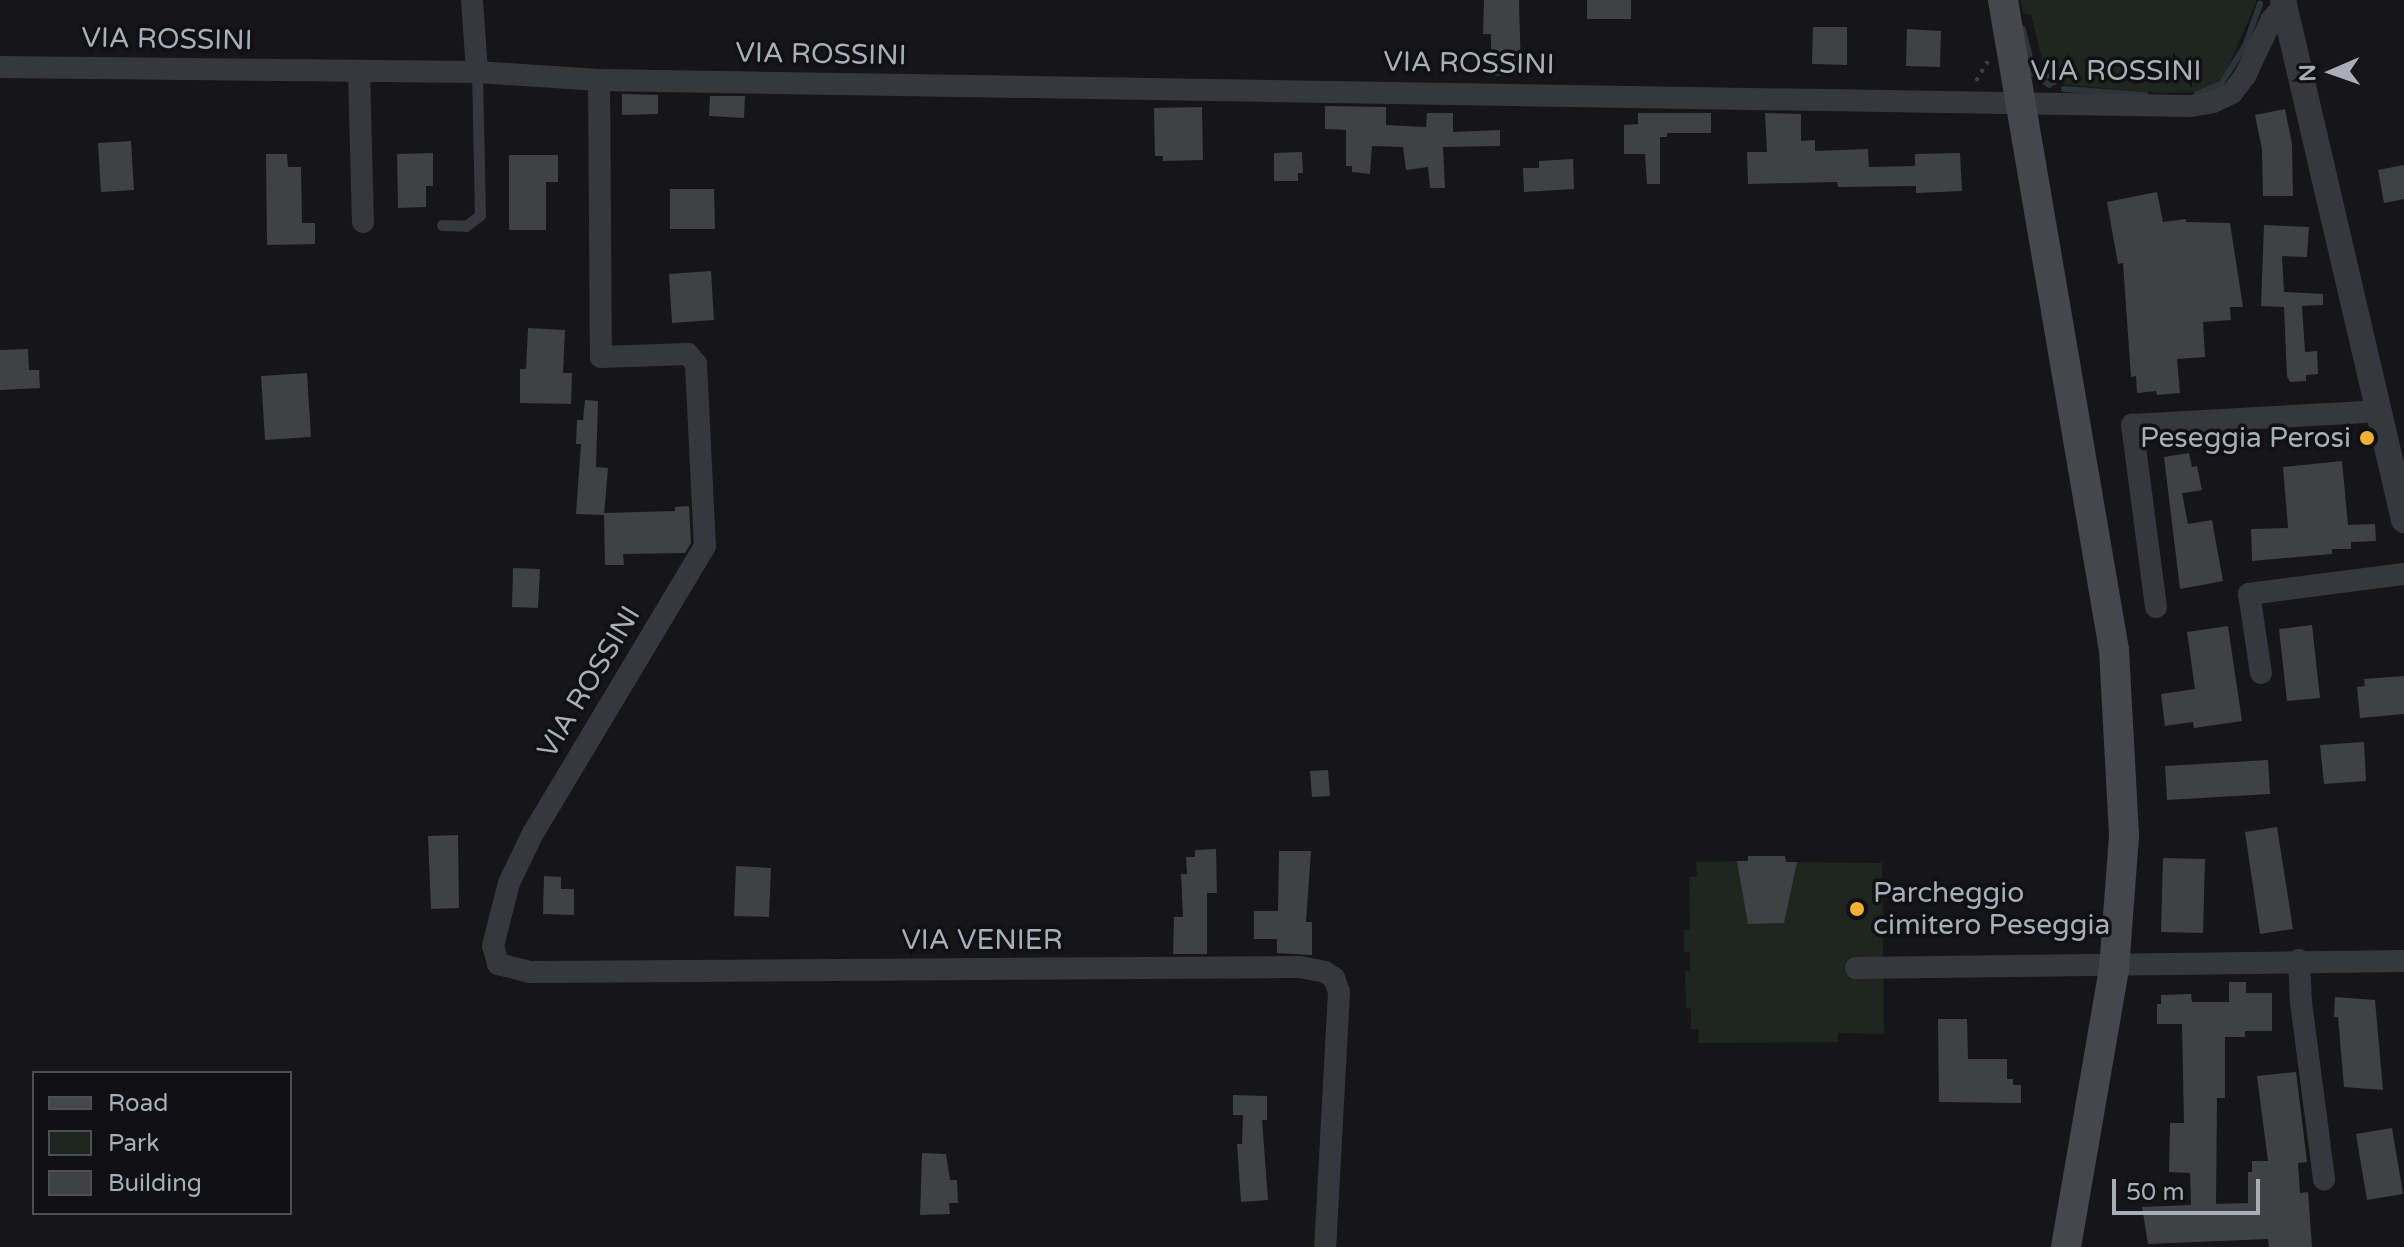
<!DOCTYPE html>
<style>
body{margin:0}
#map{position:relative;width:2404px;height:1247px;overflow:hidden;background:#161618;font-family:"Varela Round",sans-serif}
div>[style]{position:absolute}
.green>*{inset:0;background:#1e261f}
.stream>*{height:6px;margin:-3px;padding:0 3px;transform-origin:3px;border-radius:3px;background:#2c353c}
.building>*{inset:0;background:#404145}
.path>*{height:4px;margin-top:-2px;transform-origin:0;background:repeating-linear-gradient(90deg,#3d3f44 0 4px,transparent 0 10px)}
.service>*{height:11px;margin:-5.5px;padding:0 5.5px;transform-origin:5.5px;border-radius:5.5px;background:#37383d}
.minor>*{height:22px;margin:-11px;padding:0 11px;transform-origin:11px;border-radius:11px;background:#37383d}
.tertiary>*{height:26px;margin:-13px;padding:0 13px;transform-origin:13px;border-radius:13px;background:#37383d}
.secondary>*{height:30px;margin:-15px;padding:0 15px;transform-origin:15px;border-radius:15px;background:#45474d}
.dots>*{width:22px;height:22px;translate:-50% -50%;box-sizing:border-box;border:4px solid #111113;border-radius:50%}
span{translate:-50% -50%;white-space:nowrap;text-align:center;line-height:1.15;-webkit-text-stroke:7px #111113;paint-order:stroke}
.street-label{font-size:28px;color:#a8adb8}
.poi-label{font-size:28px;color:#a8adb8}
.right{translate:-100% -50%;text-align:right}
.left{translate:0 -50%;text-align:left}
.legend{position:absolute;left:32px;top:1071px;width:260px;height:144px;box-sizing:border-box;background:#111113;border:2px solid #4d4f55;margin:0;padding:10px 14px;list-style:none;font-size:24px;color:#a8adb8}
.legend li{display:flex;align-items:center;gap:16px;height:40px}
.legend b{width:40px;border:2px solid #4d4f55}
.north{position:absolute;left:2292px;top:32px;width:80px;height:80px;-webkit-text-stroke:6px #111113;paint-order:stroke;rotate:268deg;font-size:22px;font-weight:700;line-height:32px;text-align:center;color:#a8adb8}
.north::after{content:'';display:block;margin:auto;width:28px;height:36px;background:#a8adb8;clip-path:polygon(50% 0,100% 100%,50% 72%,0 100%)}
.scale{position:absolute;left:2112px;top:1179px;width:148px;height:36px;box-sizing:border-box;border:4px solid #a8adb8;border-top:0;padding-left:10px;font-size:24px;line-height:28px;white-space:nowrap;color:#a8adb8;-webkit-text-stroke:6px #111113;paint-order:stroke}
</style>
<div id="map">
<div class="green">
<div style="clip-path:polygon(2020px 0,2256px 0,2256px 3px,2227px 70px,2217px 83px,2197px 92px,2161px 93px,2065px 85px,2050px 73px,2042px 59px,2031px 15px,2023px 13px)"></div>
<div style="clip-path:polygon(1748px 856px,1785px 856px,1787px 862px,1882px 863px,1884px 1034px,1838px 1033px,1838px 1042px,1698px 1043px,1699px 1029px,1691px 1029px,1691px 1009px,1686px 1008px,1685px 971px,1690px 971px,1690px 953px,1684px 952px,1684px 930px,1690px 930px,1689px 877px,1697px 876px,1696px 862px,1747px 861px)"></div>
</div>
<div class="stream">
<div style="left:2023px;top:29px;width:46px;rotate:76.3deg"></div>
<div style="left:2034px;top:74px;width:19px;rotate:36deg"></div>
<div style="left:2064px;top:89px;width:82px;rotate:4.2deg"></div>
<div style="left:2197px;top:94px;width:26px;rotate:-23deg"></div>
<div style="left:2221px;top:84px;width:45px;rotate:-57.7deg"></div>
<div style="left:2245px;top:46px;width:45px;rotate:-70.3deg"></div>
</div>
<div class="building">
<div style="clip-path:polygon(1484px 0,1519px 0,1521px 74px,1491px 76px,1491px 34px,1483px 34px)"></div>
<div style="clip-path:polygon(1587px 0,1631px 0,1631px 19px,1587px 19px)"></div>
<div style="clip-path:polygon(1813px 27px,1847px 27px,1847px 65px,1812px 64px)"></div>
<div style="clip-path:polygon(1907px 29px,1941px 31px,1940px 67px,1906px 66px)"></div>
<div style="clip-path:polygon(622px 94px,658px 95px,658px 114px,622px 115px)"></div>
<div style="clip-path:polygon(710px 96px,745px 96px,744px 118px,709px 116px)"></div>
<div style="clip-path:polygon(1325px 106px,1386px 107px,1386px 125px,1426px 127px,1427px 113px,1453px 113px,1453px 132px,1500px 130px,1500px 146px,1443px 147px,1445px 188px,1430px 188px,1428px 167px,1406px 170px,1403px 147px,1372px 146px,1370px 174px,1352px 172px,1352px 166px,1346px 166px,1346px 130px,1325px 129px)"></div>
<div style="clip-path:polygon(1202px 107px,1203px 160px,1163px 161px,1163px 156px,1155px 156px,1154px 108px)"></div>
<div style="clip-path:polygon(2285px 109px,2292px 144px,2293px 196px,2263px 196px,2262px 149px,2255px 115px)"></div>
<div style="clip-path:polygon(1638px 113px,1711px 113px,1711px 133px,1667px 133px,1667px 137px,1660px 137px,1660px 184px,1647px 184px,1645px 154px,1624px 154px,1624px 125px,1638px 124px)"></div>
<div style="clip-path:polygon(1765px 113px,1801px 114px,1801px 141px,1815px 140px,1815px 151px,1868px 149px,1869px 167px,1915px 166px,1915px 154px,1960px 153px,1962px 191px,1916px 193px,1916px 186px,1838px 187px,1837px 182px,1748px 184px,1747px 152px,1767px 152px)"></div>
<div style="clip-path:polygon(131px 141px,134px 190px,101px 192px,98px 143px)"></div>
<div style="clip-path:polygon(1302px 152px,1303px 173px,1298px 173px,1298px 181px,1274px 181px,1274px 153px)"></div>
<div style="clip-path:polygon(433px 153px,433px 186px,426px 186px,426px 207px,398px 208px,397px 154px)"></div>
<div style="clip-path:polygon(266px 154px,287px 154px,288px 167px,301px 167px,302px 223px,315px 223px,315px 244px,267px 245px)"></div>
<div style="clip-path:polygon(509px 155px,558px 155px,558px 182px,546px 182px,546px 230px,509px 230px)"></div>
<div style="clip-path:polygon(1573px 159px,1574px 189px,1524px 192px,1523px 168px,1539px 168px,1539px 161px)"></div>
<div style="clip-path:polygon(2404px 165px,2404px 199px,2384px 203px,2378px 170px)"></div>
<div style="clip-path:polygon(670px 189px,714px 189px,715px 229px,670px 229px)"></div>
<div style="clip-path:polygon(2157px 192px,2163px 222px,2186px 219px,2186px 222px,2230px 223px,2243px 307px,2230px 307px,2231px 320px,2203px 322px,2205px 357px,2177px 359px,2180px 393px,2157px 395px,2156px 391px,2137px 393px,2136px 376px,2131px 377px,2123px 263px,2118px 264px,2107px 202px)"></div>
<div style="clip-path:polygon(2264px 225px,2309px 227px,2307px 257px,2282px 256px,2284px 292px,2323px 294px,2323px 305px,2302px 306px,2305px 352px,2317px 351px,2318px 374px,2306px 375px,2306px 381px,2290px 382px,2287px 376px,2284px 307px,2261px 306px)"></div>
<div style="clip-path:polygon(711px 271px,714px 320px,672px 323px,669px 274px)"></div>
<div style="clip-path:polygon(528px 328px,565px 330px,563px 373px,572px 373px,571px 404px,520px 403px,520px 369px,526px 369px)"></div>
<div style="clip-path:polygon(28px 349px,29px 370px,39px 370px,40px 388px,0 390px,0 350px)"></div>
<div style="clip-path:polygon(307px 373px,311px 437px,265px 440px,261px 376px)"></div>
<div style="clip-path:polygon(585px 400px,598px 401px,596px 467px,608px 468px,604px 515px,576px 514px,581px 444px,576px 444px,577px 420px,583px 420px)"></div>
<div style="clip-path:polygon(2189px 453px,2192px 467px,2197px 466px,2202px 490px,2172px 495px,2182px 493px,2188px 524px,2212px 520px,2223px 581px,2180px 589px,2164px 457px)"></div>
<div style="clip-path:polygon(2342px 461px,2348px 525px,2375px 524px,2376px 541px,2351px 542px,2351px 549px,2332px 549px,2332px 554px,2252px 561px,2251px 529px,2288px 528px,2283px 467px)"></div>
<div style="clip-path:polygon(689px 506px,691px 543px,685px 553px,623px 554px,624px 565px,605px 565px,604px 513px,675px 511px,675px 507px)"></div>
<div style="clip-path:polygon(513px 568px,540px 569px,538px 608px,512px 607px)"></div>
<div style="clip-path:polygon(2312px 625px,2320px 698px,2287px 701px,2279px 629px)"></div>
<div style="clip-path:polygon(2228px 626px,2242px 721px,2194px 728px,2193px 722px,2165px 726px,2161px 694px,2195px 689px,2187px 632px)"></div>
<div style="clip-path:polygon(2404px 676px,2404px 714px,2360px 718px,2357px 687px,2365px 686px,2364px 679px)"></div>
<div style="clip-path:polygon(2364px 742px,2366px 781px,2324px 784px,2320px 745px)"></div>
<div style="clip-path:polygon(2268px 760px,2270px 794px,2167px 800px,2165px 766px)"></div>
<div style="clip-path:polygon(1328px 770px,1330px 796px,1312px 797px,1310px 771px)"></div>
<div style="clip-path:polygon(2277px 827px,2293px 929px,2260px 934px,2245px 832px)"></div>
<div style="clip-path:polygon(458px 835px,459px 908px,431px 909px,428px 836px)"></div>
<div style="clip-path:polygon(1216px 849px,1217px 893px,1207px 893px,1207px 954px,1173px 954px,1174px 917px,1183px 917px,1181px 874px,1187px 874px,1186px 857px,1195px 857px,1195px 850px)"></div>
<div style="clip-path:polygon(1279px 851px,1311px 851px,1306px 922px,1312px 922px,1312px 955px,1277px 953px,1277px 939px,1254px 939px,1254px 911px,1278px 911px)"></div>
<div style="clip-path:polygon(1748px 856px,1785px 856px,1786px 862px,1797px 862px,1784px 923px,1748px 924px,1737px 861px,1748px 861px)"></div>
<div style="clip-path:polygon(2163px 858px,2205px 859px,2203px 933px,2161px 932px)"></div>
<div style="clip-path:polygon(736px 866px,771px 868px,769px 917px,734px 916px)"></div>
<div style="clip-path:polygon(544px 876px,561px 877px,561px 889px,574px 889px,574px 915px,543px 914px)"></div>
<div style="clip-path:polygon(2229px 982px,2246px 982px,2246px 993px,2272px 993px,2272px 1031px,2245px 1031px,2245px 1037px,2225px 1037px,2225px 1098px,2217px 1098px,2216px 1204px,2248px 1203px,2248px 1172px,2252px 1172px,2252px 1161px,2268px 1161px,2257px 1076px,2296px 1072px,2307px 1162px,2298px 1163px,2300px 1193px,2308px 1192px,2312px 1247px,2269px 1247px,2268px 1239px,2148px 1244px,2142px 1207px,2191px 1205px,2190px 1173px,2169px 1172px,2170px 1123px,2184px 1123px,2182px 1024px,2157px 1024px,2157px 1004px,2161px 1004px,2161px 995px,2191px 994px,2192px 1002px,2229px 1002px)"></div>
<div style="clip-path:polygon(2335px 997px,2375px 1000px,2383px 1090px,2344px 1087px,2338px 1017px,2334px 1017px)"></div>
<div style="clip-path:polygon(1938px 1019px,1967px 1019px,1968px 1059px,2007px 1059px,2007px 1079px,2013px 1079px,2013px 1085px,2021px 1085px,2021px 1103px,1939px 1102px)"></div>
<div style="clip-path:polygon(1233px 1095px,1267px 1096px,1267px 1120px,1262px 1120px,1268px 1200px,1241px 1202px,1237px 1144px,1242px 1144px,1243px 1115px,1233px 1115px)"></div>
<div style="clip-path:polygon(2392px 1128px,2403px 1194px,2367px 1200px,2356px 1134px)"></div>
<div style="clip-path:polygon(922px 1153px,946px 1154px,950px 1180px,957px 1180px,958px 1203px,949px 1203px,950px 1214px,920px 1215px)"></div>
</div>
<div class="path">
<div style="left:2040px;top:67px;width:23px;rotate:49deg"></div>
<div style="left:1976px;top:81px;width:23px;rotate:-59deg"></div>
</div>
<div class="service">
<div style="left:442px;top:225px;width:24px;rotate:2deg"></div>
<div style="left:466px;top:226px;width:18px;rotate:-38deg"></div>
<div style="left:480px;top:215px;width:143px;rotate:-91.2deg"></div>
</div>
<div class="minor">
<div style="left:472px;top:0;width:72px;rotate:86deg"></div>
<div style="left:0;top:67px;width:477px;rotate:0.6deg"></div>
<div style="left:477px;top:72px;width:122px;rotate:3.8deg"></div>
<div style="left:599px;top:80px;width:1592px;rotate:0.94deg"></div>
<div style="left:2191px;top:106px;width:22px;rotate:-10deg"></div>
<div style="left:2213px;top:102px;width:21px;rotate:-25deg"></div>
<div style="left:2232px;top:93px;width:21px;rotate:-53deg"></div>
<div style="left:2245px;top:76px;width:63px;rotate:-64.7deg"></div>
<div style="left:2272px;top:19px;width:19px;rotate:-47deg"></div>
<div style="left:359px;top:71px;width:151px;rotate:88.5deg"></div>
<div style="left:599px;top:80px;width:277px;rotate:89.6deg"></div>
<div style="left:601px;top:357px;width:87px;rotate:-2deg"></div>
<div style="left:688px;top:354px;width:13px;rotate:51deg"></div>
<div style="left:696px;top:364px;width:182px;rotate:87.2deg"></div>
<div style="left:705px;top:546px;width:335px;rotate:120.9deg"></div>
<div style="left:533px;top:833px;width:55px;rotate:115.6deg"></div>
<div style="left:509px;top:883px;width:65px;rotate:104.3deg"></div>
<div style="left:493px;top:946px;width:19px;rotate:74deg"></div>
<div style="left:498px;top:964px;width:33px;rotate:14deg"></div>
<div style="left:530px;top:972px;width:770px;rotate:-0.37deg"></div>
<div style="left:1300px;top:967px;width:25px;rotate:11deg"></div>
<div style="left:1325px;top:972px;width:11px;rotate:34deg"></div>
<div style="left:1334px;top:978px;width:15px;rotate:70deg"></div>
<div style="left:1339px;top:992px;width:255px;rotate:93.1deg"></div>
<div style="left:2156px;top:607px;width:184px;rotate:-97.5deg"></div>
<div style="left:2132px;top:425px;width:247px;rotate:-3.2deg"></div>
<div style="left:2261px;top:673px;width:80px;rotate:-98.6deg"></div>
<div style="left:2249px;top:594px;width:156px;rotate:-7.4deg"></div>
<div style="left:2299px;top:960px;width:42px;rotate:87.3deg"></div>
<div style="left:2301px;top:1002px;width:179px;rotate:82.6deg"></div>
<div style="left:1856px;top:968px;width:548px;rotate:-0.73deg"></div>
</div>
<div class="tertiary">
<div style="left:2283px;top:0;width:534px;rotate:76.9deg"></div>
</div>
<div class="secondary">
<div style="left:2003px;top:0;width:659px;rotate:80.31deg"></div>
<div style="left:2114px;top:650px;width:186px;rotate:86.9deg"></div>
<div style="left:2124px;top:836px;width:133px;rotate:94.3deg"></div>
<div style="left:2114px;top:969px;width:282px;rotate:99.8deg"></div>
</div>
<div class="dots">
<div style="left:2367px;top:438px;background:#f2b134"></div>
<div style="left:1857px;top:909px;background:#f2b134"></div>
</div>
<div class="street-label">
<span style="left:167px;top:39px;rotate:1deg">VIA ROSSINI</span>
<span style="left:821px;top:54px;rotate:1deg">VIA ROSSINI</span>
<span style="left:1469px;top:63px;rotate:1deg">VIA ROSSINI</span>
<span style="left:2116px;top:71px">VIA ROSSINI</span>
<span style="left:589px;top:682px;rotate:-59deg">VIA ROSSINI</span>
<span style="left:982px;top:940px">VIA VENIER</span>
</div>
<div class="poi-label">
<span class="right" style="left:2351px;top:438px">Peseggia Perosi</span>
<span class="left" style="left:1873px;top:909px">Parcheggio<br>cimitero Peseggia</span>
</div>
<ul class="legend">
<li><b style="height:10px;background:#45474d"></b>Road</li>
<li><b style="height:22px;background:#1e261f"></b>Park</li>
<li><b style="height:22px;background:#404145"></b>Building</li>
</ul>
<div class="north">N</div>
<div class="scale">50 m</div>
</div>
